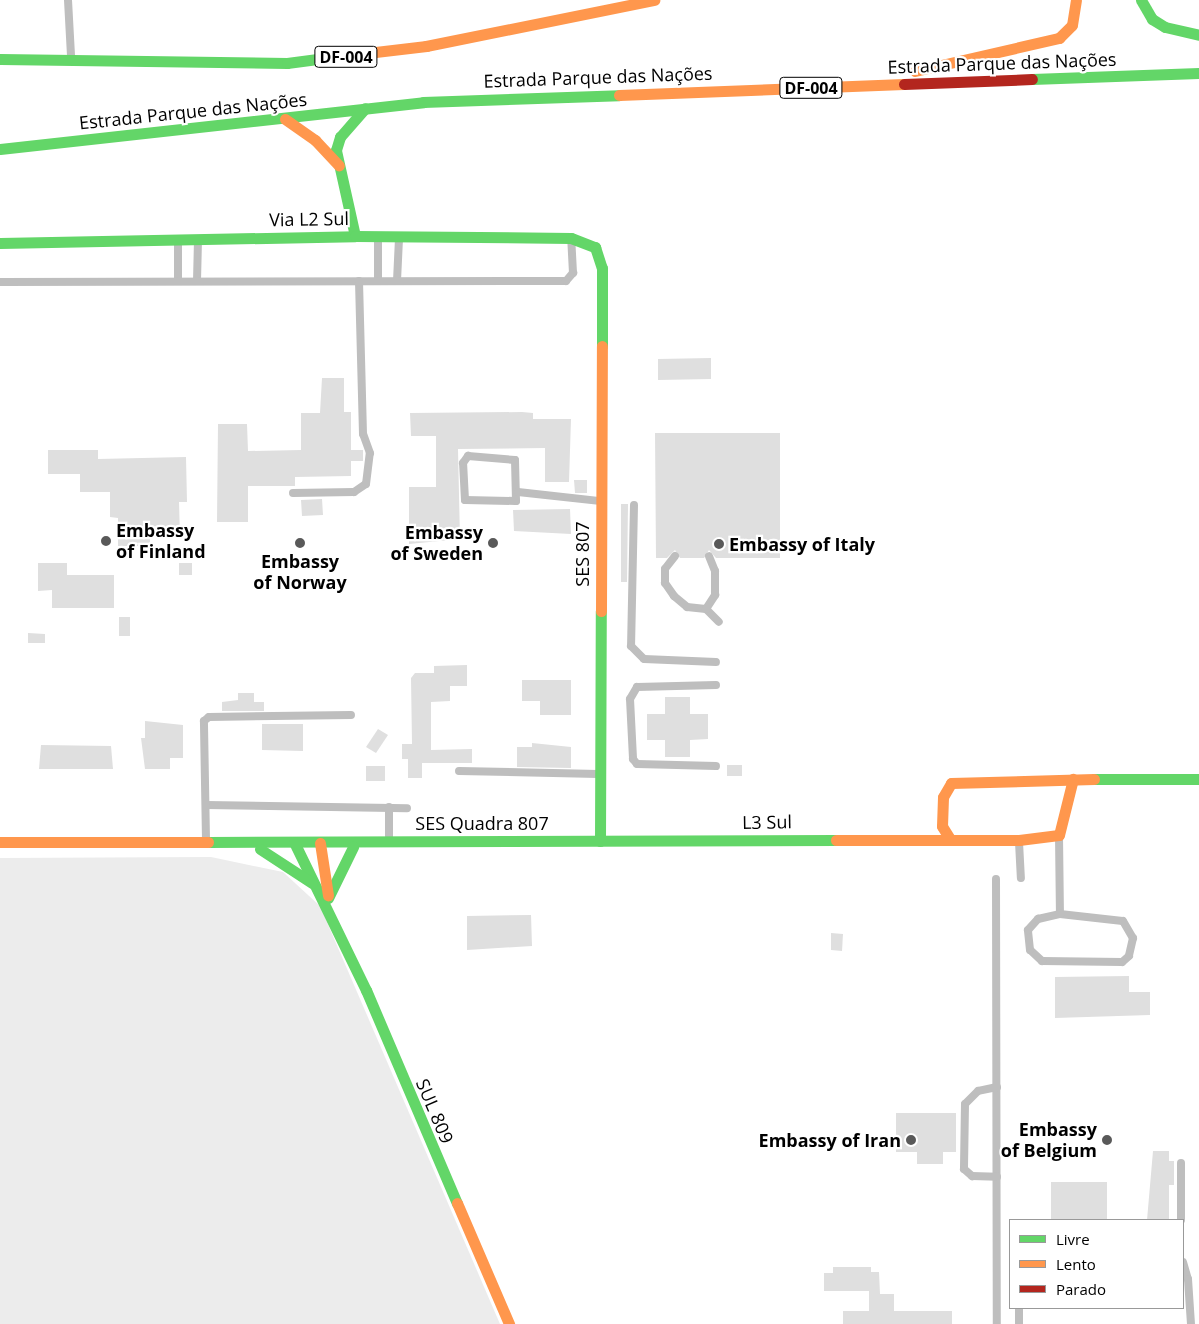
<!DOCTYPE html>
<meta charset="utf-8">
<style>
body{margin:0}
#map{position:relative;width:1199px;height:1324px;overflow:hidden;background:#fff;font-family:"Open Sans",sans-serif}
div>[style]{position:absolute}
.green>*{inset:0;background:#ececec}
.building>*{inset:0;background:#dfdfdf}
.lane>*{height:8px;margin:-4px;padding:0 4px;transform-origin:4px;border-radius:4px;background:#bebebe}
.fast>*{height:11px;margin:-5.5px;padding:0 5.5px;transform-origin:5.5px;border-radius:5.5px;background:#63d668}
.slow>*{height:11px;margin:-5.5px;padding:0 5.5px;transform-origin:5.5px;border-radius:5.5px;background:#ff974d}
.jam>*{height:11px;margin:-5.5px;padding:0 5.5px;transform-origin:5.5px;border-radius:5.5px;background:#b3261e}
.dots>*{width:14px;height:14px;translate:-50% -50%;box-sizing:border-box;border:2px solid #fff;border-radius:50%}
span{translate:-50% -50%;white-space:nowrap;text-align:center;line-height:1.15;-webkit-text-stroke:4.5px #fff;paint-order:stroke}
.shield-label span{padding:1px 4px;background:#fff;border:1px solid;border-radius:4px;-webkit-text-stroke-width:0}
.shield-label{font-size:16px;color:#000;font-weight:700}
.street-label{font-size:18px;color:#000}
.poi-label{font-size:18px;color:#000;font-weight:700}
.left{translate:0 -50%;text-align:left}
.right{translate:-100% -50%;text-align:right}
.legend{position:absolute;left:1009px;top:1219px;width:175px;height:90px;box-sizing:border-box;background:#fff;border:1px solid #999;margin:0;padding:6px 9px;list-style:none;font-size:15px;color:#000}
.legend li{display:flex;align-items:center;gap:10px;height:25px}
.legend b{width:25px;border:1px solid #999}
</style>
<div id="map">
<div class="green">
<div style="clip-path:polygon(211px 857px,283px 872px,320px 906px,500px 1324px,0 1324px,0 858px)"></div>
</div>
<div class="building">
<div style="clip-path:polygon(711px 358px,711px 379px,658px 380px,658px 359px)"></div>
<div style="clip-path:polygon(322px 378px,344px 378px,344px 412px,351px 412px,351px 450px,363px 450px,363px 461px,351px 461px,351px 476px,295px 477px,295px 486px,248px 486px,248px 522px,217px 522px,218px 424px,247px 424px,248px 451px,301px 450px,301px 413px,320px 413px)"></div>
<div style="clip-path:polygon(522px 412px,533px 413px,533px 419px,571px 419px,569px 482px,545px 482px,545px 448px,458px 449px,460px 539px,409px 544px,409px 487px,436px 487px,436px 436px,411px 436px,410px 413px)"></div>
<div style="clip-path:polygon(655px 433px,780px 433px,780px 558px,716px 558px,709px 550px,704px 558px,680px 558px,675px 550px,667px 558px,656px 558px)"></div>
<div style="clip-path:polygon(48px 450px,98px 450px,98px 459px,186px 457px,187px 502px,179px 502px,180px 536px,150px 536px,150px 546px,118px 546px,118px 518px,110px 517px,110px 492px,80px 492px,80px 474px,48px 474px)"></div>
<div style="clip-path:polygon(574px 480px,587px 480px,587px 493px,575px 493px)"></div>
<div style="clip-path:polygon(322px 499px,323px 515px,302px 516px,301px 500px)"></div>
<div style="clip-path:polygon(621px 504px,628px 504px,627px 582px,621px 582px)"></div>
<div style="clip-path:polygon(570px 509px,571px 534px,514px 531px,513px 510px)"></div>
<div style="clip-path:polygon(38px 563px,67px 563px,67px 575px,114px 575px,114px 608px,52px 608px,52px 590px,38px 591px)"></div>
<div style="clip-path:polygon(179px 563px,192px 563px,192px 575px,179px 575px)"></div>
<div style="clip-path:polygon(119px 617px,130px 617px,130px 636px,119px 636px)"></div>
<div style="clip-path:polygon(28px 633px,45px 634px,45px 643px,28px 643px)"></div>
<div style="clip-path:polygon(467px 665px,467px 686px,450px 686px,450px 701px,431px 702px,431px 750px,472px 749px,472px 763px,422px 763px,422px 778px,408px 778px,408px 759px,402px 759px,402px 744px,412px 744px,411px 678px,415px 673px,434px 673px,434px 666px)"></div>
<div style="clip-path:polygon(522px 680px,571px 680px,571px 715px,540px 715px,540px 701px,522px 701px)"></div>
<div style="clip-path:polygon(238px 693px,254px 693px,254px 702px,264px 702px,264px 711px,222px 711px,222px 702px,238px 700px)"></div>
<div style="clip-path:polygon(665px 697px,690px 697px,690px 714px,708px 714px,708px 739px,690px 740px,690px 757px,665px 757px,665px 740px,647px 740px,647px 714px,665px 714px)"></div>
<div style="clip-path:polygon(145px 721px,183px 725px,183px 758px,170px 758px,170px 769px,145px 769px,141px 738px,145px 738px)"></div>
<div style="clip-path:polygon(262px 724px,303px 724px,303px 751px,262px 750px)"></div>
<div style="clip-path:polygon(378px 729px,388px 735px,376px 753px,366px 747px)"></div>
<div style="clip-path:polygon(532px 743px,571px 747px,571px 768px,517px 767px,517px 747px,532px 747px)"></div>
<div style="clip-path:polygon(41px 745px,111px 746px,113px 769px,39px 769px)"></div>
<div style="clip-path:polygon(727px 765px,742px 765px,742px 776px,727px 776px)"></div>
<div style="clip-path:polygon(366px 766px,385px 766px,385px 781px,366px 781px)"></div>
<div style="clip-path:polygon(531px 915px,532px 946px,467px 950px,467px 916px)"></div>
<div style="clip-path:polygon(831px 933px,843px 934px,842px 951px,831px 950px)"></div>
<div style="clip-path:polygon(1129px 976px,1129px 992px,1150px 992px,1150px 1015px,1055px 1018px,1055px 977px)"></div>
<div style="clip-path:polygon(896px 1113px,956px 1113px,956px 1152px,943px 1152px,943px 1164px,917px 1164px,917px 1152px,896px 1152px)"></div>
<div style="clip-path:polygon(1153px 1151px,1169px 1151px,1169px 1161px,1174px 1161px,1174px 1185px,1169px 1185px,1169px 1220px,1147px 1220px)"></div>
<div style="clip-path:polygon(1051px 1182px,1107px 1182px,1107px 1220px,1051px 1220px)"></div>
<div style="clip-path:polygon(833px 1267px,871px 1267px,871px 1272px,879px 1272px,880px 1294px,894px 1294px,894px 1311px,952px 1311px,952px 1324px,843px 1324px,843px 1311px,869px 1311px,869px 1291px,824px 1291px,824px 1273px,833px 1273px)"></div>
</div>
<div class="lane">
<div style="left:68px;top:0;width:56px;rotate:86.9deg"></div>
<div style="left:178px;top:241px;width:40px;rotate:90deg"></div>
<div style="left:197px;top:281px;width:40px;rotate:-88.6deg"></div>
<div style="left:378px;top:281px;width:43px;rotate:-90deg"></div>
<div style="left:397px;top:281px;width:43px;rotate:-87.3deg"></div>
<div style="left:0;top:282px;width:566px;rotate:-0.1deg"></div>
<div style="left:566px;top:281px;width:11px;rotate:-49deg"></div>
<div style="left:573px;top:273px;width:34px;rotate:-93deg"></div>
<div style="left:468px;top:456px;width:47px;rotate:4.9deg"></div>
<div style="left:515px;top:460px;width:41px;rotate:88.6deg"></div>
<div style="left:516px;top:501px;width:51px;rotate:-178.9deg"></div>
<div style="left:465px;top:500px;width:37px;rotate:-93deg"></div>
<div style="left:463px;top:463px;width:9px;rotate:-54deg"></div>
<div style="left:518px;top:492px;width:81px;rotate:6.3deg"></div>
<div style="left:293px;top:493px;width:61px;rotate:-0.9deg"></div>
<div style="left:354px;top:492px;width:14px;rotate:-34deg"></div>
<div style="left:366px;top:484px;width:31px;rotate:-83deg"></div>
<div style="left:370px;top:453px;width:20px;rotate:-110deg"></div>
<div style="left:363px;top:434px;width:153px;rotate:-91.5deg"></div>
<div style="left:634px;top:505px;width:141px;rotate:91.2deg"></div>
<div style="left:631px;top:646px;width:18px;rotate:45deg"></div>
<div style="left:644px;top:659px;width:72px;rotate:2.4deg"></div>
<div style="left:675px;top:556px;width:16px;rotate:128deg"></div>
<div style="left:665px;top:569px;width:14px;rotate:90deg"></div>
<div style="left:665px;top:583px;width:16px;rotate:55deg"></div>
<div style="left:674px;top:596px;width:17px;rotate:40deg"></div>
<div style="left:687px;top:607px;width:19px;rotate:6deg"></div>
<div style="left:706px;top:609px;width:18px;rotate:45deg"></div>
<div style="left:706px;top:609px;width:17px;rotate:-57deg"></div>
<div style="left:715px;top:595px;width:24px;rotate:-90deg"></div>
<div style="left:715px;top:571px;width:16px;rotate:-112deg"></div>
<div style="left:716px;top:685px;width:79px;rotate:178.5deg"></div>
<div style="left:637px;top:687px;width:14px;rotate:120deg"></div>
<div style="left:630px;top:699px;width:60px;rotate:87.1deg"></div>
<div style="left:633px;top:759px;width:6px;rotate:51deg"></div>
<div style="left:637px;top:764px;width:79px;rotate:1.5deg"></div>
<div style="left:459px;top:771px;width:139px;rotate:1.2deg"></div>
<div style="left:206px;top:805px;width:201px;rotate:0.9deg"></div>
<div style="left:389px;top:807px;width:32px;rotate:90deg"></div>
<div style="left:1059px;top:836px;width:78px;rotate:89.3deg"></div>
<div style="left:206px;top:840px;width:119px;rotate:-91deg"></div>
<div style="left:204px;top:721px;width:6px;rotate:-39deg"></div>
<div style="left:209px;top:717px;width:142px;rotate:-0.8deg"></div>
<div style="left:1019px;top:842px;width:36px;rotate:87deg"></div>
<div style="left:996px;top:879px;width:445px;rotate:89.9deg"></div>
<div style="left:1060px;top:914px;width:63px;rotate:6.3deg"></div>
<div style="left:1123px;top:921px;width:20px;rotate:60deg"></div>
<div style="left:1133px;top:938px;width:18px;rotate:103deg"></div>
<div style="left:1129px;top:956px;width:9px;rotate:139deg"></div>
<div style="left:1122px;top:962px;width:80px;rotate:-179.3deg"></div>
<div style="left:1042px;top:961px;width:16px;rotate:-137deg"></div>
<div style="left:1030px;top:950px;width:20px;rotate:-96deg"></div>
<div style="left:1028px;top:930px;width:15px;rotate:-48deg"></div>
<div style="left:1038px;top:919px;width:23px;rotate:-13deg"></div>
<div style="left:997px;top:1087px;width:19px;rotate:168deg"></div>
<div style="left:978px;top:1091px;width:18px;rotate:135deg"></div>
<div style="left:965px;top:1104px;width:65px;rotate:90.9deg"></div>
<div style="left:964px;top:1169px;width:11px;rotate:41deg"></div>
<div style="left:972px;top:1176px;width:25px;rotate:2deg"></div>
<div style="left:1181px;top:1220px;width:57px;rotate:-90deg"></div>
<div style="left:1183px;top:1262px;width:18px;rotate:74deg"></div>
<div style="left:1188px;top:1279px;width:45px;rotate:86.2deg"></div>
<div style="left:1019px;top:1324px;width:16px;rotate:-90deg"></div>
</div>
<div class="fast">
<div style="left:1141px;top:0;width:22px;rotate:60deg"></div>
<div style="left:1152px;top:19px;width:15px;rotate:32deg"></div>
<div style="left:1165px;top:27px;width:35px;rotate:13deg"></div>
<div style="left:0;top:59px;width:287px;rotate:0.8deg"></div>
<div style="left:287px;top:63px;width:46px;rotate:-7.4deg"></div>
<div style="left:1032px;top:79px;width:167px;rotate:-2.1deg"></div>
<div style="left:0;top:149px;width:426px;rotate:-6.3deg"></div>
<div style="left:423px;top:102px;width:196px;rotate:-2deg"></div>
<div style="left:355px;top:236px;width:88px;rotate:-102.5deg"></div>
<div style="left:336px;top:150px;width:14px;rotate:-73deg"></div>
<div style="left:340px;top:137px;width:38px;rotate:-49deg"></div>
<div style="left:0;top:243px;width:355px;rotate:-1.1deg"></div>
<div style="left:355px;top:236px;width:216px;rotate:0.5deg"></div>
<div style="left:571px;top:238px;width:26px;rotate:21deg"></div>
<div style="left:595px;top:247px;width:22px;rotate:72deg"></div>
<div style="left:602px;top:268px;width:78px;rotate:90deg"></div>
<div style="left:1094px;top:779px;width:105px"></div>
<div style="left:600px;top:841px;width:230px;rotate:-89.8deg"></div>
<div style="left:208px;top:842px;width:628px;rotate:-0.18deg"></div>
<div style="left:294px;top:842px;width:165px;rotate:64.1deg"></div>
<div style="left:366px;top:990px;width:232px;rotate:66.9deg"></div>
<div style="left:260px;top:849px;width:62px;rotate:33.2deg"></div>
<div style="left:328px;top:898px;width:57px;rotate:-63.9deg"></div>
</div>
<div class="slow">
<div style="left:333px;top:57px;width:94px;rotate:-6.7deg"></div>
<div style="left:426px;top:46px;width:233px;rotate:-11.4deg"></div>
<div style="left:915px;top:71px;width:148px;rotate:-12.9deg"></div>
<div style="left:1059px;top:38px;width:18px;rotate:-45deg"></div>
<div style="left:1072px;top:25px;width:25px;rotate:-81deg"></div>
<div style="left:619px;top:95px;width:285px;rotate:-2.2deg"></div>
<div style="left:285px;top:119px;width:37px;rotate:35deg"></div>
<div style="left:315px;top:140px;width:35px;rotate:47deg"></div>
<div style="left:601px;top:611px;width:265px;rotate:-89.8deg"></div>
<div style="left:950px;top:839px;width:15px;rotate:-122deg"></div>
<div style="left:942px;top:826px;width:29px;rotate:-88deg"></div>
<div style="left:943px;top:797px;width:16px;rotate:-60deg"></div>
<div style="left:951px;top:783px;width:143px;rotate:-1.6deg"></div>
<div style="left:836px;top:840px;width:183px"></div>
<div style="left:1019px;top:840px;width:40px;rotate:-7.1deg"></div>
<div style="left:1059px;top:835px;width:58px;rotate:-76deg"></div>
<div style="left:0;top:842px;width:208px"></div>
<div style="left:320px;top:843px;width:53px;rotate:81.3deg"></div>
<div style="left:457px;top:1203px;width:132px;rotate:66.7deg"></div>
</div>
<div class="jam">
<div style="left:904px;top:84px;width:128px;rotate:-2.2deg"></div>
</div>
<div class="dots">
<div style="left:106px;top:541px;background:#595959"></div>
<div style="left:300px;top:543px;background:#595959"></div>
<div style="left:493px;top:543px;background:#595959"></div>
<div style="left:719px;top:544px;background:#595959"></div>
<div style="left:911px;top:1140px;background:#595959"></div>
<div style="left:1107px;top:1140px;background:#595959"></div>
</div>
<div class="shield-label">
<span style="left:346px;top:57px">DF-004</span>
<span style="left:811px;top:88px">DF-004</span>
</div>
<div class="street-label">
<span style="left:1002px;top:63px;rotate:-2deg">Estrada Parque das Nações</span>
<span style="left:598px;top:77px;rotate:-2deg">Estrada Parque das Nações</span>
<span style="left:193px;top:111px;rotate:-6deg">Estrada Parque das Nações</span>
<span style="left:309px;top:219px;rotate:-1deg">Via L2 Sul</span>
<span style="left:582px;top:554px;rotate:-90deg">SES 807</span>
<span style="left:767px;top:822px;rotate:-1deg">L3 Sul</span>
<span style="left:482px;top:823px">SES Quadra 807</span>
<span style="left:435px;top:1111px;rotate:67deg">SUL 809</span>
</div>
<div class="poi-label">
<span class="left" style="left:116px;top:541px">Embassy<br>of Finland</span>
<span class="right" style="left:483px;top:543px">Embassy<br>of Sweden</span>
<span class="left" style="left:729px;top:544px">Embassy of Italy</span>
<span style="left:300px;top:572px">Embassy<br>of Norway</span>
<span class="right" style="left:1097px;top:1140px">Embassy<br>of Belgium</span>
<span class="right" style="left:901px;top:1140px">Embassy of Iran</span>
</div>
<ul class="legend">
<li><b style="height:6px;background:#63d668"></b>Livre</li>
<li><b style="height:6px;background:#ff974d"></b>Lento</li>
<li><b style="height:6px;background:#b3261e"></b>Parado</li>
</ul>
</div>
